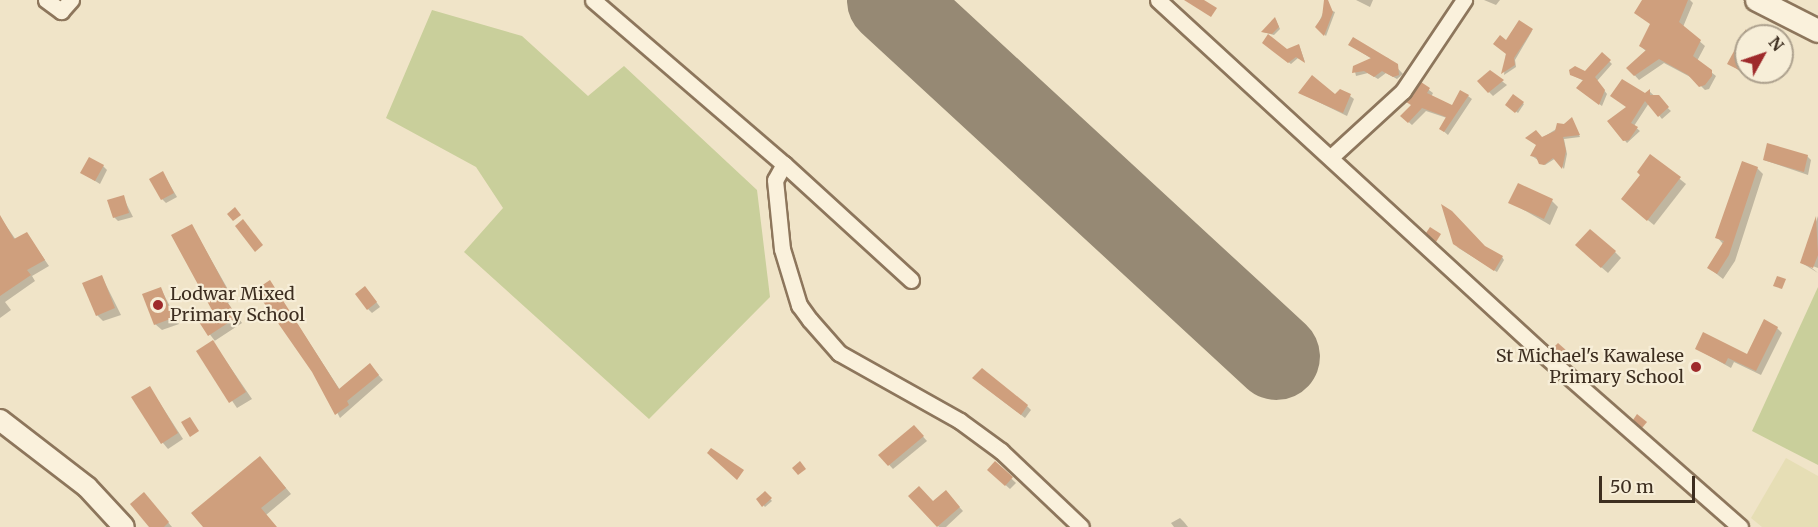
<!DOCTYPE html>
<style>
body{margin:0}
#map{position:relative;width:1818px;height:527px;overflow:hidden;background:#f0e4c8;font-family:Merriweather,serif}
div>[style]{position:absolute}
.farmland>*{inset:0;background:#e6deb5}
.green>*{inset:0;background:#c9cf9b}
.shadow>*{inset:0;background:#0003}
.runway>*{height:87px;margin:-43.5px;padding:0 43.5px;transform-origin:43.5px;border-radius:43.5px;background:#968974}
.building>*{inset:0;background:#cf9f7d}
.roads{filter:drop-shadow(2px 0 #8d765c) drop-shadow(-2px 0 #8d765c) drop-shadow(0 2px #8d765c) drop-shadow(0 -2px #8d765c)}
.minor>*{height:15px;margin:-7.5px;padding:0 7.5px;transform-origin:7.5px;border-radius:7.5px;background:#faf1dc}
.tertiary>*{height:20px;margin:-10px;padding:0 10px;transform-origin:10px;border-radius:10px;background:#faf1dc}
.secondary>*{height:22px;margin:-11px;padding:0 11px;transform-origin:11px;border-radius:11px;background:#faf1dc}
.dots>*{width:16px;height:16px;translate:-50% -50%;box-sizing:border-box;border:3px solid #f7eed8;border-radius:50%}
span{translate:-50% -50%;white-space:nowrap;text-align:center;line-height:1.15;-webkit-text-stroke:4.5px #f7eed8;paint-order:stroke}
.poi-label{font-size:18px;color:#3d2e20}
.left{translate:0 -50%;text-align:left}
.right{translate:-100% -50%;text-align:right}
.north{position:absolute;left:1734px;top:24px;width:60px;height:60px;box-sizing:border-box;background:#f7eed8;border:2px solid #ada18e;border-radius:50%;rotate:50deg;font-size:16px;font-weight:700;line-height:24px;text-align:center;color:#3d2e20}
.north::after{content:'';display:block;margin:auto;width:21px;height:27px;background:#9e2a2b;clip-path:polygon(50% 0,100% 100%,50% 72%,0 100%)}
.scale{position:absolute;left:1599px;top:476px;width:96px;height:27px;box-sizing:border-box;border:3px solid #3d2e20;border-top:0;padding-left:8px;font-size:18px;line-height:21px;white-space:nowrap;color:#3d2e20;-webkit-text-stroke:4px #f7eed8;paint-order:stroke}
</style>
<div id="map">
<div class="farmland">
<div style="clip-path:polygon(1786px 458px,1818px 476px,1818px 527px,1762px 527px,1751px 518px)"></div>
</div>
<div class="green">
<div style="clip-path:polygon(432px 10px,522px 36px,588px 96px,624px 66px,757px 190px,770px 297px,649px 419px,464px 252px,503px 208px,476px 167px,386px 118px)"></div>
<div style="clip-path:polygon(1818px 287px,1818px 465px,1752px 431px)"></div>
</div>
<div class="shadow">
<div style="clip-path:polygon(1356px 0,1373px 0,1370px 7px)"></div>
<div style="clip-path:polygon(1484px 0,1500px 0,1496px 5px)"></div>
<div style="clip-path:polygon(1645px 0,1690px 0,1693px 3px,1683px 27px,1705px 46px,1697px 61px,1716px 76px,1709px 89px,1705px 90px,1694px 79px,1664px 63px,1639px 80px,1628px 68px,1646px 51px,1640px 46px,1652px 24px)"></div>
<div style="clip-path:polygon(1325px 8px,1335px 12px,1326px 36px,1317px 27px)"></div>
<div style="clip-path:polygon(1276px 20px,1280px 29px,1274px 35px,1263px 32px)"></div>
<div style="clip-path:polygon(1748px 30px,1759px 36px,1746px 36px,1745px 75px,1729px 63px)"></div>
<div style="clip-path:polygon(1532px 31px,1515px 60px,1516px 67px,1504px 75px,1507px 42px)"></div>
<div style="clip-path:polygon(1264px 43px,1287px 51px,1299px 45px,1305px 62px,1298px 58px,1291px 64px)"></div>
<div style="clip-path:polygon(1350px 45px,1388px 58px,1403px 74px,1397px 79px,1386px 73px,1378px 79px,1368px 73px,1356px 76px,1354px 67px,1372px 59px)"></div>
<div style="clip-path:polygon(1602px 54px,1612px 64px,1597px 81px,1607px 94px,1602px 106px,1581px 91px,1584px 81px,1572px 75px,1585px 73px)"></div>
<div style="clip-path:polygon(1490px 72px,1507px 85px,1493px 96px,1489px 92px)"></div>
<div style="clip-path:polygon(1421px 84px,1433px 93px,1431px 97px,1453px 107px,1468px 96px,1472px 99px,1448px 135px,1441px 129px,1447px 118px,1426px 111px,1412px 125px,1402px 116px,1412px 105px)"></div>
<div style="clip-path:polygon(1649px 91px,1671px 111px,1662px 119px,1649px 103px,1634px 126px,1640px 131px,1627px 143px,1609px 122px)"></div>
<div style="clip-path:polygon(1300px 93px,1350px 96px,1354px 99px,1347px 116px)"></div>
<div style="clip-path:polygon(1513px 96px,1524px 104px,1518px 113px,1507px 105px)"></div>
<div style="clip-path:polygon(1572px 119px,1580px 137px,1564px 139px,1567px 154px,1564px 169px,1556px 158px,1545px 165px,1532px 156px,1542px 138px)"></div>
<div style="clip-path:polygon(1651px 156px,1686px 184px,1654px 225px,1628px 204px)"></div>
<div style="clip-path:polygon(1807px 156px,1811px 160px,1808px 175px,1764px 160px)"></div>
<div style="clip-path:polygon(103px 166px,107px 170px,100px 184px,82px 173px)"></div>
<div style="clip-path:polygon(1757px 168px,1763px 174px,1735px 261px,1723px 279px,1709px 268px,1723px 244px,1717px 237px)"></div>
<div style="clip-path:polygon(163px 173px,177px 197px,166px 203px,162px 199px)"></div>
<div style="clip-path:polygon(123px 197px,133px 217px,118px 221px,114px 217px)"></div>
<div style="clip-path:polygon(1552px 201px,1558px 207px,1550px 225px,1510px 202px)"></div>
<div style="clip-path:polygon(1818px 216px,1818px 268px,1807px 264px,1818px 273px,1802px 263px)"></div>
<div style="clip-path:polygon(0 217px,16px 240px,27px 234px,49px 266px,32px 276px,35px 281px,5px 302px,11px 310px,0 318px)"></div>
<div style="clip-path:polygon(192px 226px,234px 300px,228px 303px,242px 323px,213px 342px,252px 399px,237px 408px,198px 351px,215px 341px,201px 323px,215px 313px)"></div>
<div style="clip-path:polygon(1457px 247px,1502px 257px,1504px 260px,1497px 272px)"></div>
<div style="clip-path:polygon(1584px 252px,1615px 252px,1621px 258px,1608px 273px)"></div>
<div style="clip-path:polygon(102px 277px,121px 315px,103px 321px,97px 315px)"></div>
<div style="clip-path:polygon(270px 282px,340px 390px,374px 370px,383px 380px,340px 418px)"></div>
<div style="clip-path:polygon(161px 289px,179px 324px,162px 330px,155px 324px)"></div>
<div style="clip-path:polygon(369px 292px,380px 307px,372px 313px,368px 309px)"></div>
<div style="clip-path:polygon(1777px 328px,1782px 333px,1761px 375px,1734px 362px,1731px 368px,1697px 349px,1747px 356px)"></div>
<div style="clip-path:polygon(978px 382px,1027px 406px,1031px 410px,1025px 418px)"></div>
<div style="clip-path:polygon(150px 388px,183px 439px,168px 449px,163px 443px)"></div>
<div style="clip-path:polygon(918px 431px,927px 441px,893px 469px,880px 455px)"></div>
<div style="clip-path:polygon(995px 463px,1016px 483px,1010px 489px,993px 474px)"></div>
<div style="clip-path:polygon(266px 464px,291px 494px,266px 515px,276px 527px,205px 527px)"></div>
<div style="clip-path:polygon(765px 493px,772px 501px,765px 507px,758px 499px)"></div>
<div style="clip-path:polygon(910px 496px,933px 502px,949px 496px,963px 511px,946px 527px,939px 527px)"></div>
<div style="clip-path:polygon(148px 498px,172px 527px,151px 527px)"></div>
<div style="clip-path:polygon(1180px 518px,1184px 522px,1188px 527px,1174px 527px,1171px 523px)"></div>
</div>
<div class="runway">
<div style="left:890px;top:0;width:525px;rotate:42.68deg"></div>
</div>
<div class="building">
<div style="clip-path:polygon(1184px 0,1204px 0,1217px 8px,1211px 17px)"></div>
<div style="clip-path:polygon(1324px 0,1328px 0,1333px 12px,1324px 36px,1315px 27px,1322px 17px)"></div>
<div style="clip-path:polygon(1642px 0,1688px 0,1679px 22px,1701px 40px,1693px 56px,1712px 70px,1712px 76px,1705px 85px,1699px 87px,1688px 75px,1659px 59px,1634px 76px,1626px 68px,1646px 50px,1639px 46px,1650px 24px,1634px 13px)"></div>
<div style="clip-path:polygon(1275px 17px,1279px 27px,1272px 34px,1261px 32px)"></div>
<div style="clip-path:polygon(1519px 20px,1533px 29px,1514px 58px,1515px 65px,1501px 74px,1506px 54px,1493px 44px,1500px 35px,1506px 40px)"></div>
<div style="clip-path:polygon(1746px 29px,1746px 56px,1739px 70px,1727px 64px)"></div>
<div style="clip-path:polygon(1268px 34px,1287px 49px,1299px 44px,1305px 63px,1296px 57px,1288px 63px,1262px 43px)"></div>
<div style="clip-path:polygon(1353px 37px,1398px 64px,1399px 75px,1393px 77px,1382px 71px,1374px 77px,1364px 71px,1352px 73px,1353px 66px,1371px 58px,1348px 45px)"></div>
<div style="clip-path:polygon(1602px 52px,1611px 60px,1595px 77px,1605px 90px,1599px 105px,1576px 88px,1583px 80px,1570px 75px,1569px 70px,1575px 66px,1585px 71px)"></div>
<div style="clip-path:polygon(1490px 70px,1504px 80px,1488px 93px,1477px 81px)"></div>
<div style="clip-path:polygon(1312px 75px,1335px 94px,1340px 89px,1351px 94px,1343px 113px,1298px 93px)"></div>
<div style="clip-path:polygon(1622px 79px,1645px 93px,1650px 89px,1650px 95px,1659px 95px,1669px 107px,1658px 117px,1645px 101px,1631px 123px,1638px 127px,1629px 140px,1623px 141px,1607px 121px,1626px 107px,1610px 96px)"></div>
<div style="clip-path:polygon(1421px 82px,1430px 88px,1427px 93px,1452px 105px,1460px 90px,1469px 95px,1444px 132px,1439px 129px,1446px 117px,1441px 115px,1422px 108px,1408px 123px,1400px 116px,1411px 105px,1406px 102px)"></div>
<div style="clip-path:polygon(1513px 94px,1524px 102px,1515px 113px,1505px 105px)"></div>
<div style="clip-path:polygon(1572px 117px,1580px 135px,1563px 137px,1566px 151px,1562px 169px,1553px 158px,1544px 165px,1539px 164px,1536px 157px,1530px 156px,1536px 145px,1525px 138px,1536px 130px,1542px 137px,1555px 131px,1557px 123px,1564px 124px)"></div>
<div style="clip-path:polygon(1767px 143px,1808px 155px,1804px 172px,1763px 160px)"></div>
<div style="clip-path:polygon(1650px 154px,1681px 177px,1647px 221px,1621px 199px,1640px 175px,1637px 172px)"></div>
<div style="clip-path:polygon(89px 157px,104px 165px,95px 181px,80px 173px)"></div>
<div style="clip-path:polygon(1742px 161px,1758px 167px,1729px 255px,1717px 274px,1707px 268px,1724px 241px,1715px 238px)"></div>
<div style="clip-path:polygon(163px 171px,174px 193px,161px 200px,149px 179px)"></div>
<div style="clip-path:polygon(1518px 183px,1553px 199px,1544px 219px,1508px 203px)"></div>
<div style="clip-path:polygon(124px 195px,129px 213px,113px 218px,107px 200px)"></div>
<div style="clip-path:polygon(1441px 204px,1452px 211px,1485px 246px,1503px 256px,1494px 271px,1453px 244px)"></div>
<div style="clip-path:polygon(235px 207px,241px 215px,233px 221px,227px 214px)"></div>
<div style="clip-path:polygon(0 215px,14px 239px,27px 232px,45px 260px,27px 270px,31px 275px,0 296px)"></div>
<div style="clip-path:polygon(1816px 216px,1818px 255px,1813px 268px,1800px 263px)"></div>
<div style="clip-path:polygon(243px 219px,263px 245px,255px 252px,235px 226px)"></div>
<div style="clip-path:polygon(192px 224px,229px 293px,224px 297px,237px 317px,208px 336px,199px 322px,213px 312px,171px 235px)"></div>
<div style="clip-path:polygon(1430px 227px,1441px 234px,1436px 242px,1426px 233px)"></div>
<div style="clip-path:polygon(1590px 229px,1616px 251px,1601px 268px,1575px 245px)"></div>
<div style="clip-path:polygon(102px 275px,115px 308px,96px 316px,82px 283px)"></div>
<div style="clip-path:polygon(1777px 276px,1786px 279px,1782px 289px,1773px 286px)"></div>
<div style="clip-path:polygon(270px 280px,339px 389px,370px 363px,379px 375px,347px 401px,349px 405px,335px 415px,312px 372px,255px 290px)"></div>
<div style="clip-path:polygon(365px 286px,377px 302px,367px 310px,355px 294px)"></div>
<div style="clip-path:polygon(161px 287px,173px 318px,154px 325px,142px 294px)"></div>
<div style="clip-path:polygon(1764px 319px,1778px 327px,1756px 371px,1728px 358px,1725px 364px,1695px 349px,1703px 332px,1747px 354px)"></div>
<div style="clip-path:polygon(213px 340px,246px 392px,229px 403px,196px 351px)"></div>
<div style="clip-path:polygon(1558px 343px,1567px 351px,1561px 356px,1552px 349px)"></div>
<div style="clip-path:polygon(982px 368px,1028px 405px,1021px 415px,972px 378px)"></div>
<div style="clip-path:polygon(150px 386px,178px 433px,161px 444px,131px 397px)"></div>
<div style="clip-path:polygon(1637px 414px,1647px 422px,1642px 428px,1633px 420px)"></div>
<div style="clip-path:polygon(190px 417px,199px 431px,190px 437px,181px 422px)"></div>
<div style="clip-path:polygon(914px 425px,924px 436px,888px 466px,878px 455px)"></div>
<div style="clip-path:polygon(711px 448px,744px 470px,737px 480px,707px 453px)"></div>
<div style="clip-path:polygon(260px 456px,286px 488px,261px 508px,277px 527px,203px 527px,191px 513px)"></div>
<div style="clip-path:polygon(800px 461px,806px 469px,798px 475px,792px 468px)"></div>
<div style="clip-path:polygon(995px 461px,1013px 477px,1005px 486px,987px 470px)"></div>
<div style="clip-path:polygon(919px 486px,933px 501px,946px 490px,960px 507px,937px 527px,908px 496px)"></div>
<div style="clip-path:polygon(765px 491px,772px 498px,762px 507px,756px 499px)"></div>
<div style="clip-path:polygon(144px 492px,169px 522px,164px 527px,149px 527px,130px 504px)"></div>
</div>
<div class="roads">
<div class="minor">
<div style="left:46px;top:0;width:19px;rotate:36deg"></div>
<div style="left:61px;top:11px;width:15px;rotate:-48deg"></div>
<div style="left:593px;top:0;width:252px;rotate:40.7deg"></div>
<div style="left:784px;top:164px;width:172px;rotate:42.4deg"></div>
<div style="left:1158px;top:0;width:520px;rotate:42.58deg"></div>
<div style="left:1541px;top:352px;width:265px;rotate:41.3deg"></div>
<div style="left:1331px;top:157px;width:98px;rotate:-42.5deg"></div>
<div style="left:1403px;top:91px;width:110px;rotate:-56.2deg"></div>
<div style="left:784px;top:164px;width:18px;rotate:119deg"></div>
<div style="left:775px;top:180px;width:69px;rotate:84.2deg"></div>
<div style="left:782px;top:249px;width:59px;rotate:73.1deg"></div>
<div style="left:799px;top:305px;width:19px;rotate:54deg"></div>
<div style="left:810px;top:320px;width:44px;rotate:48.7deg"></div>
<div style="left:839px;top:353px;width:139px;rotate:29.3deg"></div>
<div style="left:960px;top:421px;width:51px;rotate:36.2deg"></div>
<div style="left:1001px;top:451px;width:110px;rotate:43.5deg"></div>
</div>
<div class="tertiary">
<div style="left:0;top:420px;width:110px;rotate:37.6deg"></div>
<div style="left:87px;top:487px;width:54px;rotate:47.2deg"></div>
</div>
<div class="secondary">
<div style="left:1757px;top:0;width:68px;rotate:26.9deg"></div>
</div>
</div>
<div class="dots">
<div style="left:158px;top:305px;background:#9e2a2b"></div>
<div style="left:1696px;top:367px;background:#9e2a2b"></div>
</div>
<div class="poi-label">
<span class="left" style="left:170px;top:305px">Lodwar Mixed<br>Primary School</span>
<span class="right" style="left:1684px;top:367px">St Michael's Kawalese<br>Primary School</span>
</div>
<div class="north">N</div>
<div class="scale">50 m</div>
</div>
